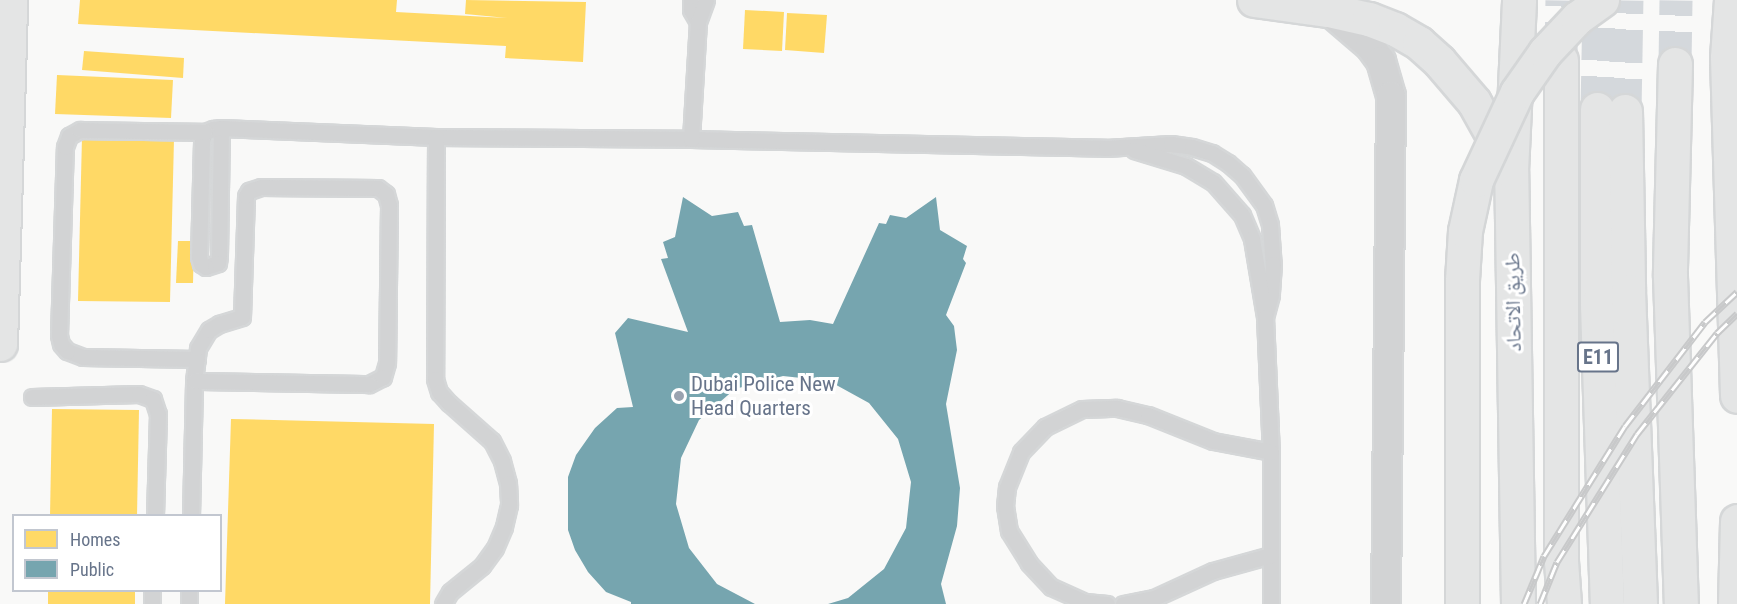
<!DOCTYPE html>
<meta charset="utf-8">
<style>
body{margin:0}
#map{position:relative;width:1737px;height:604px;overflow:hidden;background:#f9f9f8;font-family:"Roboto Condensed","Noto Naskh Arabic",sans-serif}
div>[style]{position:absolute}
.homes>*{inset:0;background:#ffd966}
.public>*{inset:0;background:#76a5af}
.highway-tunnel>*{height:33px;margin-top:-16.5px;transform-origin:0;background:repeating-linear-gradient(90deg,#d4d8dc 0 33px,transparent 0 49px)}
.roads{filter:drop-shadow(2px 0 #d5d7d8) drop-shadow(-2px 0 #d5d7d8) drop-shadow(0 2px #d5d7d8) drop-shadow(0 -2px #d5d7d8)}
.lane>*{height:15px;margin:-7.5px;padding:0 7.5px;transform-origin:7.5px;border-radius:7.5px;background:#d2d3d4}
.street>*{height:28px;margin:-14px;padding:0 14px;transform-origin:14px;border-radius:14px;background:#d2d3d4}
.secondary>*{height:33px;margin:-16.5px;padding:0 16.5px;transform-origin:16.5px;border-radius:16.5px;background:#e4e5e5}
.primary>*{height:33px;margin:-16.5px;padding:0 16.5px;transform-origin:16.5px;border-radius:16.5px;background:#e4e5e5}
.highway>*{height:33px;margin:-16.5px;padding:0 16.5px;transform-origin:16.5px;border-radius:16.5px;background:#e4e5e5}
.rail>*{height:7px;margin-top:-3.5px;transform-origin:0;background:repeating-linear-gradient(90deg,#fff 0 14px,#c8c9ca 0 28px);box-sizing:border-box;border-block:2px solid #c8c9ca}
.bridges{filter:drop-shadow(2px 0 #d4d6d7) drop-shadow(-2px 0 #d4d6d7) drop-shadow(0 2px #d4d6d7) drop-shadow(0 -2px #d4d6d7)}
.primary-bridge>*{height:33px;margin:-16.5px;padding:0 16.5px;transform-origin:16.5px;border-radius:16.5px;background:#e4e5e5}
.dots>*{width:16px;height:16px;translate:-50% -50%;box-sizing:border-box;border:3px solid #fff;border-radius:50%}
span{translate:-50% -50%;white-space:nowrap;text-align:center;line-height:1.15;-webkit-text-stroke:6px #fff;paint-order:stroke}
.shield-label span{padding:2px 4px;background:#fff;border:2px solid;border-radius:4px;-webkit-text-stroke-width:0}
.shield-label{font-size:20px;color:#67748a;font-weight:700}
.street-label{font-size:21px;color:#67748a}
.poi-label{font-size:21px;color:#67748a}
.left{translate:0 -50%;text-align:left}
.legend{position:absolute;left:12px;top:514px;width:210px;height:78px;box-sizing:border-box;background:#fff;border:2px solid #c2c7d0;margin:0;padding:8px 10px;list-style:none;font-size:18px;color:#67748a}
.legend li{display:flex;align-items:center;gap:12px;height:30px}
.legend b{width:30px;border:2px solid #c2c7d0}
</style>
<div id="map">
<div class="homes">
<div style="clip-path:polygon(80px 0,397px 0,396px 12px,507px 18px,465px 14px,466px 0,586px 2px,583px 62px,505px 58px,506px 46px,78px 24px)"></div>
<div style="clip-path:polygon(745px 10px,784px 12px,782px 51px,743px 49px)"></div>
<div style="clip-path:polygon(787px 13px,827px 15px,824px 53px,785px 50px)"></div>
<div style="clip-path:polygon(84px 51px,184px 58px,183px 78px,82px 70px)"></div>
<div style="clip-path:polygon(57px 75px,173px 80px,171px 118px,55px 114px)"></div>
<div style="clip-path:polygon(82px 137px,174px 139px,170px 302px,78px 301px)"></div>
<div style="clip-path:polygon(178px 241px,194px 241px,193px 283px,176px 283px)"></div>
<div style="clip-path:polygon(52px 409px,139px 410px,137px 516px,50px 516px)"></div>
<div style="clip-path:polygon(231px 419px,434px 424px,430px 604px,225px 604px)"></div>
<div style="clip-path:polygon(48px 590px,135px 590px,135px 604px,48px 604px)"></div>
</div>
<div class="public">
<div style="clip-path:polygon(683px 197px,712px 216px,738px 212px,744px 226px,752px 225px,780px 322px,810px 320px,833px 324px,879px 223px,886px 224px,890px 215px,906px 218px,936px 197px,940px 230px,967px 246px,963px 259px,966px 263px,946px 315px,954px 326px,957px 350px,946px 404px,960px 488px,957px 526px,941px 584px,946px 604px,828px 604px,848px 598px,884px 569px,906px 528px,911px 482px,898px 439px,869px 403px,829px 381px,783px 376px,735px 389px,699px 420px,681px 458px,676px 504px,689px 548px,717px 584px,755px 604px,631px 604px,631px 602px,606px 592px,588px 572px,575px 550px,568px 530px,568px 477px,576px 455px,595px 428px,617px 408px,633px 407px,615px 333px,628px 318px,688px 332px,661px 259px,668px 258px,663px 242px,675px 237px)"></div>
</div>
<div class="highway-tunnel">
<div style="left:1561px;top:55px;width:55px;rotate:-89deg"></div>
<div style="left:1675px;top:64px;width:64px;rotate:-89.1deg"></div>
<div style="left:1597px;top:109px;width:109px;rotate:-88.9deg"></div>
<div style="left:1625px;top:111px;width:111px;rotate:-89deg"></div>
</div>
<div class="roads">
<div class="lane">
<div style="left:691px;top:0;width:10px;rotate:90deg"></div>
<div style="left:691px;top:10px;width:14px;rotate:60deg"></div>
<div style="left:221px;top:128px;width:128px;rotate:90.9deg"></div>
<div style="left:219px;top:256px;width:7px;rotate:98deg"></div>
<div style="left:218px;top:263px;width:13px;rotate:162deg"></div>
<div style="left:206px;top:267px;width:6px;rotate:-149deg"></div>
<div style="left:201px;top:264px;width:7px;rotate:-106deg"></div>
<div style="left:199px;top:257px;width:116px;rotate:-88.5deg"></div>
<div style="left:202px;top:141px;width:9px;rotate:-72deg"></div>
<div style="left:205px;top:132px;width:9px;rotate:-21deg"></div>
<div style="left:213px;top:129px;width:8px;rotate:-7deg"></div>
<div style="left:221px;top:128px;width:215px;rotate:2.4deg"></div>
<div style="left:436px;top:137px;width:255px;rotate:0.4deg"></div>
<div style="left:691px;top:139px;width:415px;rotate:1.2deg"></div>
<div style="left:1106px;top:148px;width:65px;rotate:-3.5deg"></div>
<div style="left:1171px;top:144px;width:21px;rotate:8deg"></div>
<div style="left:1192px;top:147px;width:21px;rotate:17deg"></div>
<div style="left:1212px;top:153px;width:19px;rotate:32deg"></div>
<div style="left:1228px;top:163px;width:18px;rotate:41deg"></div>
<div style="left:1242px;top:175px;width:37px;rotate:54deg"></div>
<div style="left:1264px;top:205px;width:21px;rotate:73deg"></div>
<div style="left:1270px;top:225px;width:39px;rotate:86deg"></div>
<div style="left:1273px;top:264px;width:31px;rotate:94deg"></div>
<div style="left:1271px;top:295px;width:23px;rotate:105deg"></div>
<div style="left:436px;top:137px;width:242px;rotate:90.2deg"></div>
<div style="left:435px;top:379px;width:14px;rotate:73deg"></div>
<div style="left:439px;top:392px;width:15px;rotate:48deg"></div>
<div style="left:449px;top:403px;width:57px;rotate:41.5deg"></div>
<div style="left:492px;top:441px;width:22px;rotate:63deg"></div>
<div style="left:502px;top:461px;width:23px;rotate:75deg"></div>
<div style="left:508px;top:483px;width:22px;rotate:87deg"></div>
<div style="left:509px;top:505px;width:23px;rotate:103deg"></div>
<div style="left:504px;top:527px;width:23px;rotate:113deg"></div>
<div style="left:495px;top:548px;width:22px;rotate:126deg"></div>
<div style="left:482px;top:566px;width:41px;rotate:140.9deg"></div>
<div style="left:450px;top:592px;width:14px;rotate:120deg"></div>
<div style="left:691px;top:139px;width:117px;rotate:-86.6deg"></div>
<div style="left:698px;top:22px;width:23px;rotate:-70deg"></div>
<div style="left:1134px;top:150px;width:54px;rotate:17.1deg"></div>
<div style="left:1186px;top:166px;width:31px;rotate:31deg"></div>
<div style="left:1213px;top:182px;width:44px;rotate:48.7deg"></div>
<div style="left:1242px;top:215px;width:26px;rotate:67deg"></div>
<div style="left:1252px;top:239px;width:79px;rotate:80.5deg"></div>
<div style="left:1265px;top:317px;width:135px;rotate:87.5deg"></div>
<div style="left:1271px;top:452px;width:152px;rotate:90deg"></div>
<div style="left:197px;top:359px;width:114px;rotate:-179deg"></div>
<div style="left:83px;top:357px;width:17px;rotate:-159deg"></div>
<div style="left:67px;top:351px;width:9px;rotate:-131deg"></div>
<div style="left:61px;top:344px;width:9px;rotate:-103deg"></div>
<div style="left:59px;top:335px;width:188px;rotate:-88.2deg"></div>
<div style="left:65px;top:147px;width:12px;rotate:-70deg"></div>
<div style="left:69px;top:136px;width:13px;rotate:-29deg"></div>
<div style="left:80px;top:130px;width:125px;rotate:0.9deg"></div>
<div style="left:32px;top:397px;width:107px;rotate:-1.6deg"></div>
<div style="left:139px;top:394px;width:15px;rotate:20deg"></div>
<div style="left:153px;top:399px;width:16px;rotate:72deg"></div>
<div style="left:158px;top:414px;width:102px;rotate:91.7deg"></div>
<div style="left:191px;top:516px;width:135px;rotate:-88.7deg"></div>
<div style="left:194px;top:381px;width:33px;rotate:-83deg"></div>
<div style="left:198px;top:348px;width:21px;rotate:-59deg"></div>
<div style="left:209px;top:330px;width:12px;rotate:-31deg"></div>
<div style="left:219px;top:324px;width:24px;rotate:-17deg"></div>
<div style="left:242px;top:317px;width:121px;rotate:-88.1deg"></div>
<div style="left:246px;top:196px;width:6px;rotate:-59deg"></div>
<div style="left:249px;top:191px;width:13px;rotate:-18deg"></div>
<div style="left:261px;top:187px;width:117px;rotate:0.5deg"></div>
<div style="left:378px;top:188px;width:10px;rotate:37deg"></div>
<div style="left:386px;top:194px;width:11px;rotate:75deg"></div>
<div style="left:389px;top:205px;width:158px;rotate:90.7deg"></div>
<div style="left:387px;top:363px;width:15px;rotate:106deg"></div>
<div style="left:383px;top:377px;width:16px;rotate:153deg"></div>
<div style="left:369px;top:384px;width:175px;rotate:-179deg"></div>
<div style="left:152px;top:604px;width:14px;rotate:-90deg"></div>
<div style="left:189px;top:604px;width:14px;rotate:-90deg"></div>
<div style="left:1107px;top:604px;width:22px;rotate:-175deg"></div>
<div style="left:1085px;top:602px;width:37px;rotate:-156deg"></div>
<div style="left:1051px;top:587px;width:33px;rotate:-133deg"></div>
<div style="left:1029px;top:563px;width:38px;rotate:-122deg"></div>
<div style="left:1009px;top:531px;width:25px;rotate:-99deg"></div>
<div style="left:1005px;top:506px;width:19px;rotate:-84deg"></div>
<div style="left:1007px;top:487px;width:38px;rotate:-68deg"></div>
<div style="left:1021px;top:452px;width:35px;rotate:-46deg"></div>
<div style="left:1045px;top:427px;width:41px;rotate:-25.9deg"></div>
<div style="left:1082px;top:409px;width:35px;rotate:-2deg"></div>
<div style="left:1117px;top:408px;width:32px;rotate:13deg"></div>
<div style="left:1148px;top:415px;width:70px;rotate:21.8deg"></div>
<div style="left:1213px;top:441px;width:59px;rotate:10.7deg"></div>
<div style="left:1123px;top:604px;width:32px;rotate:-11deg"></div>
<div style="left:1154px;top:598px;width:65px;rotate:-24.6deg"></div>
<div style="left:1213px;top:571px;width:60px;rotate:-15.4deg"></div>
</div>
<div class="street">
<div style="left:1328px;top:10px;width:55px;rotate:40.6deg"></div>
<div style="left:1370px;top:46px;width:19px;rotate:54deg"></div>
<div style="left:1381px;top:61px;width:36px;rotate:74deg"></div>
<div style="left:1391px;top:96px;width:508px;rotate:90.56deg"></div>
</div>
<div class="secondary">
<div style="left:0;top:344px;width:344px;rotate:-88.3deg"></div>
</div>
<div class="primary">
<div style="left:1254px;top:0;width:75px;rotate:7.7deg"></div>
<div style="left:1328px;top:10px;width:42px;rotate:12.4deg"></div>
<div style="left:1369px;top:19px;width:28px;rotate:21deg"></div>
<div style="left:1395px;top:29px;width:28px;rotate:30deg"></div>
<div style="left:1419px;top:43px;width:27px;rotate:42deg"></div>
<div style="left:1439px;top:61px;width:54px;rotate:49.5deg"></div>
<div style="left:1474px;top:102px;width:68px;rotate:60.8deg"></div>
<div style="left:1731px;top:0;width:57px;rotate:94deg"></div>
<div style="left:1727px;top:57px;width:339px;rotate:88.3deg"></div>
<div style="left:1518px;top:604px;width:433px;rotate:-90.9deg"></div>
<div style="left:1511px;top:171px;width:171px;rotate:-87.3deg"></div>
<div style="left:1735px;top:604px;width:83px;rotate:-88.6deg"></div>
</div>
<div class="highway">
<div style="left:1561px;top:60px;width:501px;rotate:90deg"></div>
<div style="left:1561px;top:561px;width:43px;rotate:86deg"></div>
<div style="left:1675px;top:64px;width:212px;rotate:91.4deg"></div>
<div style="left:1670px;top:276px;width:328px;rotate:88.1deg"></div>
<div style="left:1597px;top:109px;width:196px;rotate:90deg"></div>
<div style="left:1597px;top:305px;width:299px;rotate:88.1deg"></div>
<div style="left:1625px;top:111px;width:180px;rotate:89deg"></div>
<div style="left:1628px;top:291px;width:313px;rotate:87.8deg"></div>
</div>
</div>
<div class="rail">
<div style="left:1524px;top:604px;width:52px;rotate:-67.4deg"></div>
<div style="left:1544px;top:556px;width:153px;rotate:-58.1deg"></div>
<div style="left:1625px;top:426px;width:131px;rotate:-52.4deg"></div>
<div style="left:1705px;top:322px;width:44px;rotate:-43.2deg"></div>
<div style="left:1540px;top:604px;width:45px;rotate:-68deg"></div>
<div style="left:1557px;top:562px;width:151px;rotate:-58deg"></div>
<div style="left:1637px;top:434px;width:129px;rotate:-51.6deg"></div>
<div style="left:1717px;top:333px;width:28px;rotate:-44deg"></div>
</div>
<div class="bridges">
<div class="primary-bridge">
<div style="left:1462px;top:604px;width:324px;rotate:-90deg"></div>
<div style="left:1462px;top:280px;width:49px;rotate:-86.5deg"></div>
<div style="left:1465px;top:231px;width:52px;rotate:-77.8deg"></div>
<div style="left:1476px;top:180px;width:97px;rotate:-65deg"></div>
<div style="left:1517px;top:92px;width:49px;rotate:-55deg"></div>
<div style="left:1545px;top:52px;width:47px;rotate:-46.7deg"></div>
<div style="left:1577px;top:18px;width:31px;rotate:-36deg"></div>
</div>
</div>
<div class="dots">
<div style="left:679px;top:396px;background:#9aa3b0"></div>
</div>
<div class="shield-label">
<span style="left:1598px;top:357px">E11</span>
</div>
<div class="street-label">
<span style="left:1513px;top:302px;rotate:-91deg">طريق الاتحاد</span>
</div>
<div class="poi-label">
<span class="left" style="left:691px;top:396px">Dubai Police New<br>Head Quarters</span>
</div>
<ul class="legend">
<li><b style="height:16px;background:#ffd966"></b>Homes</li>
<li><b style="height:16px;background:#76a5af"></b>Public</li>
</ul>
</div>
